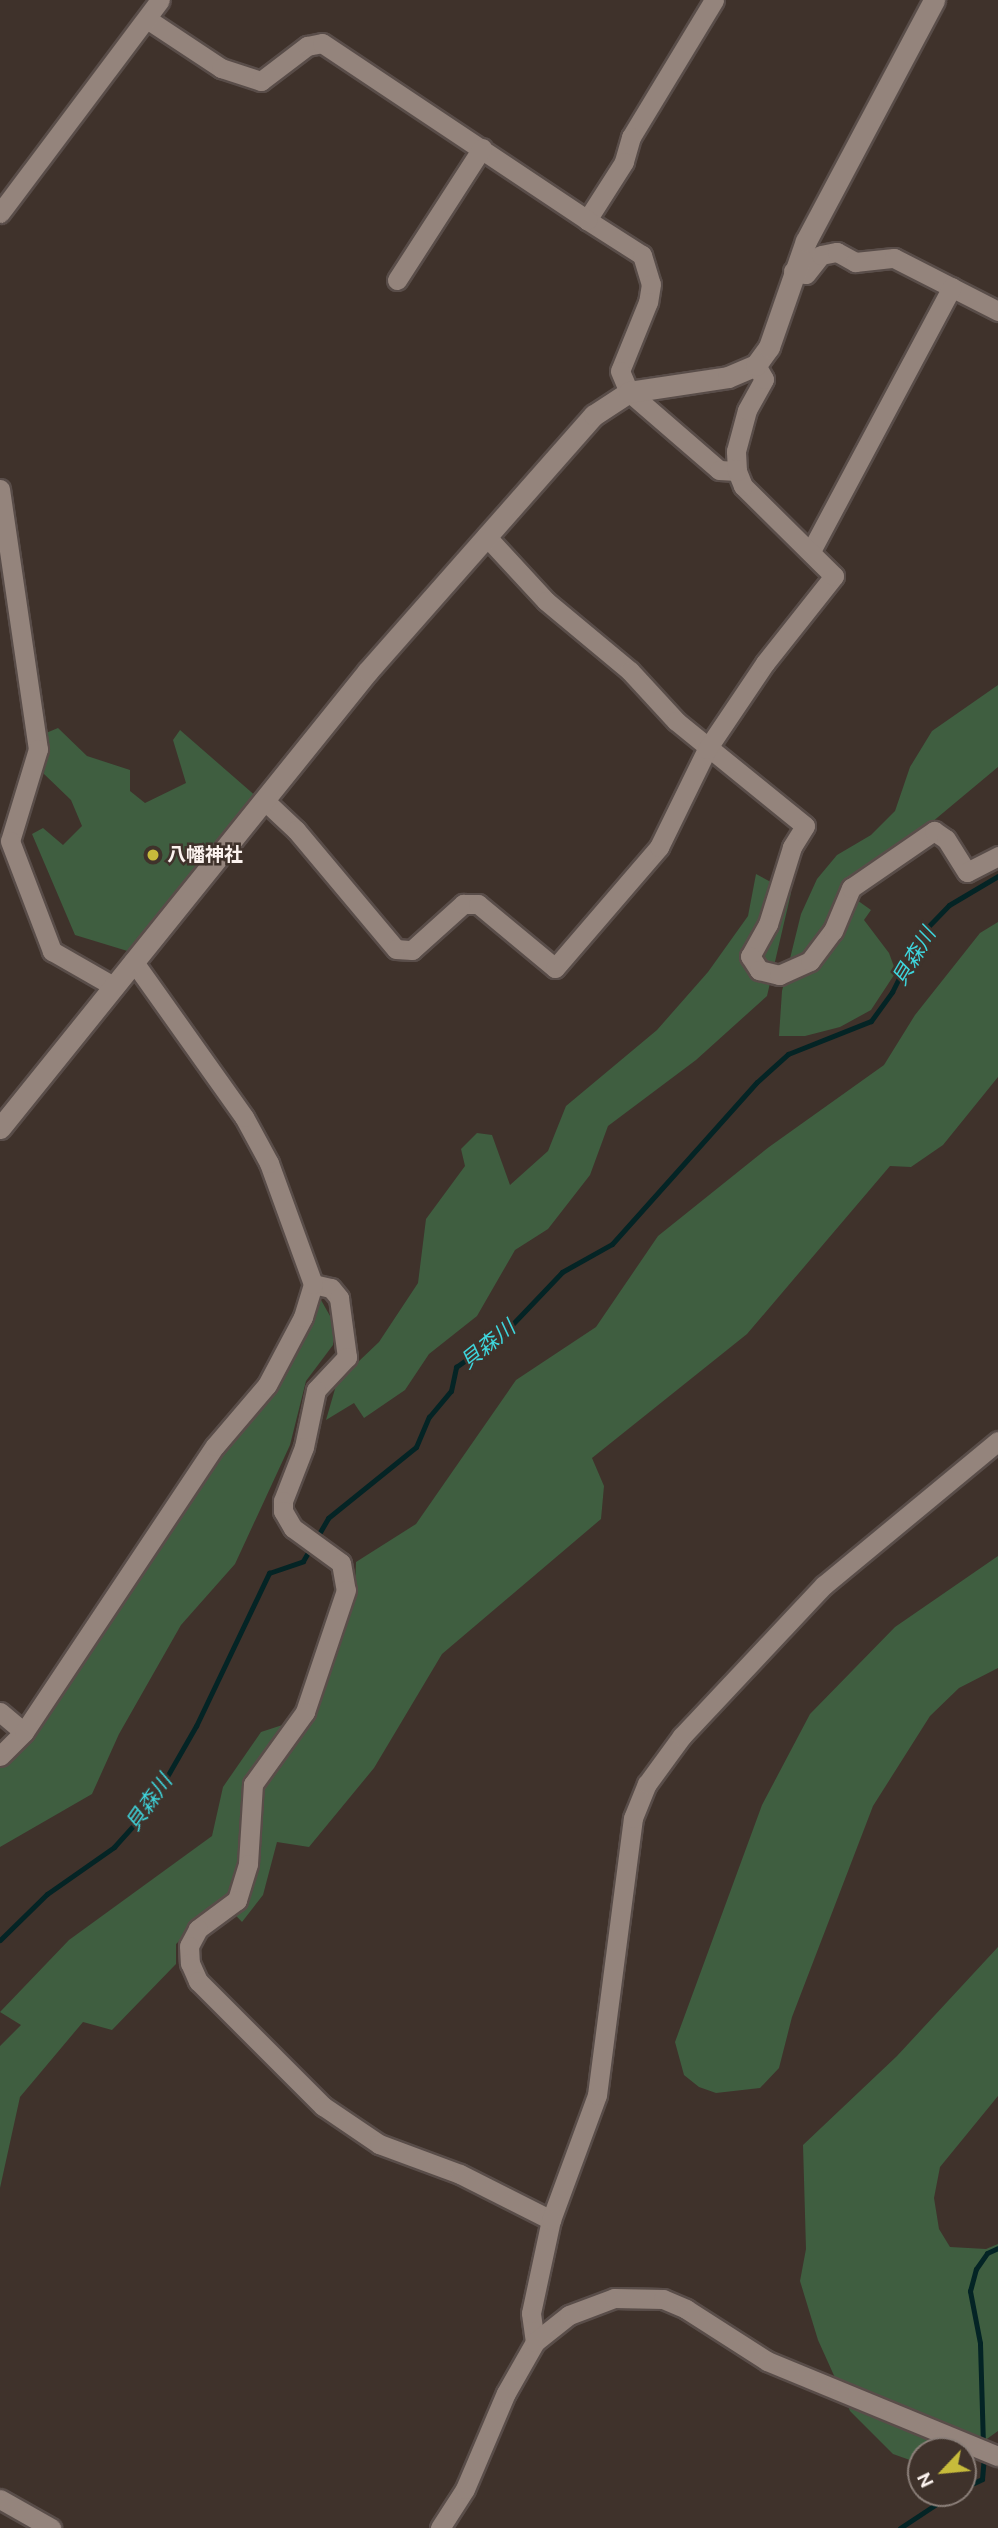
<!DOCTYPE html>
<meta charset="utf-8">
<style>
body{margin:0}
#map{position:relative;width:998px;height:2528px;overflow:hidden;background:#3f322b;font-family:Ubuntu,"Noto Sans JP",sans-serif}
div>[style]{position:absolute}
.green>*{inset:0;background:#3f5e40}
.stream>*{height:5px;margin:-2.5px;padding:0 2.5px;transform-origin:2.5px;border-radius:2.5px;background:#042425}
.roads{filter:drop-shadow(2px 0 #594d49) drop-shadow(-2px 0 #594d49) drop-shadow(0 2px #594d49) drop-shadow(0 -2px #594d49)}
.street>*{height:19px;margin:-9.5px;padding:0 9.5px;transform-origin:9.5px;border-radius:9.5px;background:#94847c}
.secondary>*{height:21px;margin:-10.5px;padding:0 10.5px;transform-origin:10.5px;border-radius:10.5px;background:#94847c}
.dots>*{width:19px;height:19px;translate:-50% -50%;box-sizing:border-box;border:4px solid #3f322b;border-radius:50%}
span{translate:-50% -50%;white-space:nowrap;text-align:center;line-height:1.15;-webkit-text-stroke:5px #3f322b;paint-order:stroke}
.poi-label{font-size:19px;color:#fcf3ef;font-weight:700}
.left{translate:0 -50%;text-align:left}
.water-label{font-size:21px;color:#3ed5dc;font-style:italic}
.north{position:absolute;left:907px;top:2437px;width:70px;height:70px;box-sizing:border-box;background:#3f322b;border:2px solid #8b7f79;border-radius:50%;rotate:244deg;font-size:19px;font-weight:700;line-height:28px;text-align:center;color:#fcf3ef}
.north::after{content:'';display:block;margin:auto;width:24px;height:32px;background:#c7bb3b;clip-path:polygon(50% 0,100% 100%,50% 72%,0 100%)}
</style>
<div id="map">
<div class="green">
<div style="clip-path:polygon(998px 685px,998px 767px,847px 893px,871px 910px,864px 920px,889px 953px,896px 972px,871px 1010px,840px 1027px,805px 1036px,779px 1036px,782px 991px,801px 914px,817px 879px,837px 855px,871px 835px,895px 811px,910px 767px,932px 731px)"></div>
<div style="clip-path:polygon(58px 728px,87px 756px,130px 770px,130px 791px,145px 803px,186px 783px,173px 740px,180px 730px,258px 798px,134px 953px,75px 935px,32px 834px,43px 828px,63px 845px,82px 826px,71px 800px,44px 774px,46px 733px)"></div>
<div style="clip-path:polygon(756px 874px,791px 893px,767px 996px,696px 1060px,608px 1126px,590px 1175px,548px 1229px,515px 1250px,477px 1316px,429px 1354px,405px 1390px,364px 1418px,354px 1403px,326px 1420px,337px 1382px,379px 1342px,418px 1283px,426px 1219px,465px 1166px,461px 1149px,477px 1133px,492px 1135px,510px 1185px,548px 1151px,566px 1106px,657px 1030px,708px 972px,748px 916px)"></div>
<div style="clip-path:polygon(998px 922px,998px 1077px,943px 1145px,911px 1167px,890px 1166px,747px 1334px,592px 1458px,604px 1486px,601px 1519px,442px 1654px,374px 1768px,309px 1847px,277px 1842px,263px 1895px,242px 1922px,222px 1901px,176px 1944px,176px 1964px,112px 2030px,83px 2022px,20px 2097px,0 2188px,0 2046px,21px 2025px,0 2012px,69px 1940px,212px 1836px,223px 1787px,261px 1732px,316px 1714px,355px 1591px,356px 1562px,416px 1524px,516px 1380px,596px 1327px,658px 1236px,769px 1147px,884px 1065px,915px 1015px,980px 933px)"></div>
<div style="clip-path:polygon(321px 1300px,334px 1323px,333px 1345px,306px 1381px,290px 1445px,235px 1564px,181px 1625px,119px 1734px,92px 1794px,0 1847px,0 1766px,14px 1759px,221px 1450px,269px 1392px)"></div>
<div style="clip-path:polygon(998px 1556px,998px 1668px,959px 1688px,930px 1716px,873px 1806px,792px 2017px,779px 2068px,760px 2088px,716px 2093px,699px 2087px,684px 2075px,675px 2042px,762px 1805px,810px 1714px,895px 1627px)"></div>
<div style="clip-path:polygon(998px 1947px,998px 2096px,940px 2167px,934px 2198px,939px 2229px,950px 2247px,986px 2249px,998px 2244px,998px 2431px,963px 2456px,963px 2451px,921px 2451px,921px 2464px,893px 2454px,850px 2411px,818px 2340px,800px 2281px,806px 2249px,803px 2145px,897px 2056px)"></div>
</div>
<div class="stream">
<div style="left:316px;top:1539px;width:24px;rotate:-60deg"></div>
<div style="left:328px;top:1518px;width:113px;rotate:-38.9deg"></div>
<div style="left:416px;top:1447px;width:33px;rotate:-67deg"></div>
<div style="left:429px;top:1417px;width:34px;rotate:-50deg"></div>
<div style="left:451px;top:1391px;width:25px;rotate:-78deg"></div>
<div style="left:456px;top:1367px;width:59px;rotate:-35.3deg"></div>
<div style="left:504px;top:1333px;width:84px;rotate:-46.4deg"></div>
<div style="left:562px;top:1272px;width:57px;rotate:-29.2deg"></div>
<div style="left:612px;top:1244px;width:217px;rotate:-48.2deg"></div>
<div style="left:757px;top:1082px;width:42px;rotate:-42.1deg"></div>
<div style="left:788px;top:1054px;width:89px;rotate:-21.7deg"></div>
<div style="left:871px;top:1021px;width:36px;rotate:-54deg"></div>
<div style="left:892px;top:992px;width:65px;rotate:-63.4deg"></div>
<div style="left:921px;top:934px;width:40px;rotate:-46deg"></div>
<div style="left:949px;top:905px;width:57px;rotate:-30.6deg"></div>
<div style="left:0;top:1940px;width:66px;rotate:-44.4deg"></div>
<div style="left:47px;top:1894px;width:82px;rotate:-35deg"></div>
<div style="left:114px;top:1847px;width:52px;rotate:-48.1deg"></div>
<div style="left:149px;top:1808px;width:95px;rotate:-60.2deg"></div>
<div style="left:196px;top:1726px;width:170px;rotate:-64.5deg"></div>
<div style="left:269px;top:1573px;width:36px;rotate:-19deg"></div>
<div style="left:303px;top:1561px;width:16px;rotate:-60deg"></div>
<div style="left:983px;top:2445px;width:102px;rotate:-91.7deg"></div>
<div style="left:980px;top:2343px;width:53px;rotate:-100.9deg"></div>
<div style="left:970px;top:2291px;width:23px;rotate:-75deg"></div>
<div style="left:976px;top:2269px;width:19px;rotate:-55deg"></div>
<div style="left:987px;top:2253px;width:12px;rotate:-24deg"></div>
<div style="left:963px;top:2488px;width:21px;rotate:-25deg"></div>
<div style="left:982px;top:2479px;width:24px;rotate:-85deg"></div>
<div style="left:900px;top:2528px;width:64px;rotate:-33.4deg"></div>
</div>
<div class="roads">
<div class="street">
<div style="left:714px;top:0;width:160px;rotate:121.2deg"></div>
<div style="left:631px;top:137px;width:26px;rotate:106deg"></div>
<div style="left:624px;top:162px;width:69px;rotate:122.5deg"></div>
<div style="left:587px;top:220px;width:65px;rotate:32.5deg"></div>
<div style="left:642px;top:255px;width:30px;rotate:73deg"></div>
<div style="left:651px;top:284px;width:18px;rotate:99deg"></div>
<div style="left:648px;top:302px;width:74px;rotate:112.1deg"></div>
<div style="left:620px;top:371px;width:23px;rotate:67deg"></div>
<div style="left:629px;top:392px;width:119px;rotate:40.9deg"></div>
<div style="left:719px;top:470px;width:18px;rotate:3deg"></div>
<div style="left:147px;top:19px;width:89px;rotate:33.5deg"></div>
<div style="left:221px;top:68px;width:42px;rotate:18deg"></div>
<div style="left:261px;top:81px;width:58px;rotate:-37.3deg"></div>
<div style="left:307px;top:46px;width:15px;rotate:-11deg"></div>
<div style="left:322px;top:43px;width:319px;rotate:33.7deg"></div>
<div style="left:0;top:213px;width:266px;rotate:-53.1deg"></div>
<div style="left:793px;top:271px;width:13px;rotate:13deg"></div>
<div style="left:806px;top:274px;width:24px;rotate:-52deg"></div>
<div style="left:821px;top:255px;width:16px;rotate:-11deg"></div>
<div style="left:837px;top:252px;width:21px;rotate:29deg"></div>
<div style="left:855px;top:262px;width:39px;rotate:-6deg"></div>
<div style="left:894px;top:258px;width:117px;rotate:27deg"></div>
<div style="left:397px;top:280px;width:157px;rotate:-57.2deg"></div>
<div style="left:0;top:489px;width:263px;rotate:81.7deg"></div>
<div style="left:38px;top:749px;width:96px;rotate:106.9deg"></div>
<div style="left:10px;top:841px;width:118px;rotate:69.1deg"></div>
<div style="left:52px;top:951px;width:70px;rotate:29.8deg"></div>
<div style="left:486px;top:536px;width:88px;rotate:47.3deg"></div>
<div style="left:546px;top:601px;width:109px;rotate:39.8deg"></div>
<div style="left:630px;top:671px;width:68px;rotate:47.4deg"></div>
<div style="left:676px;top:721px;width:166px;rotate:39.1deg"></div>
<div style="left:805px;top:826px;width:25px;rotate:122deg"></div>
<div style="left:792px;top:847px;width:81px;rotate:107.3deg"></div>
<div style="left:768px;top:924px;width:37px;rotate:119deg"></div>
<div style="left:750px;top:956px;width:17px;rotate:57deg"></div>
<div style="left:759px;top:970px;width:21px;rotate:14deg"></div>
<div style="left:779px;top:975px;width:34px;rotate:-24deg"></div>
<div style="left:810px;top:961px;width:38px;rotate:-53deg"></div>
<div style="left:833px;top:931px;width:47px;rotate:-67.3deg"></div>
<div style="left:851px;top:888px;width:101px;rotate:-34.5deg"></div>
<div style="left:934px;top:831px;width:14px;rotate:34deg"></div>
<div style="left:946px;top:839px;width:39px;rotate:58deg"></div>
<div style="left:967px;top:872px;width:35px;rotate:-27deg"></div>
<div style="left:811px;top:551px;width:299px;rotate:-61.9deg"></div>
<div style="left:264px;top:800px;width:44px;rotate:43.2deg"></div>
<div style="left:296px;top:830px;width:155px;rotate:50deg"></div>
<div style="left:396px;top:949px;width:16px;rotate:4deg"></div>
<div style="left:412px;top:950px;width:69px;rotate:-42deg"></div>
<div style="left:463px;top:904px;width:15px"></div>
<div style="left:478px;top:904px;width:100px;rotate:39.7deg"></div>
<div style="left:555px;top:968px;width:160px;rotate:-49.3deg"></div>
<div style="left:659px;top:847px;width:109px;rotate:-63.9deg"></div>
<div style="left:707px;top:749px;width:104px;rotate:-56deg"></div>
<div style="left:765px;top:663px;width:111px;rotate:-51.6deg"></div>
<div style="left:834px;top:576px;width:128px;rotate:-135.3deg"></div>
<div style="left:743px;top:486px;width:16px;rotate:-112deg"></div>
<div style="left:737px;top:471px;width:20px;rotate:-93deg"></div>
<div style="left:736px;top:451px;width:42px;rotate:-75deg"></div>
<div style="left:747px;top:410px;width:35px;rotate:-61deg"></div>
<div style="left:764px;top:379px;width:16px;rotate:-120deg"></div>
<div style="left:313px;top:1284px;width:18px;rotate:13deg"></div>
<div style="left:331px;top:1288px;width:13px;rotate:51deg"></div>
<div style="left:339px;top:1298px;width:60px;rotate:82.3deg"></div>
<div style="left:347px;top:1357px;width:45px;rotate:133.2deg"></div>
<div style="left:316px;top:1390px;width:58px;rotate:101.9deg"></div>
<div style="left:304px;top:1447px;width:58px;rotate:111.3deg"></div>
<div style="left:283px;top:1501px;width:10px;rotate:90deg"></div>
<div style="left:283px;top:1511px;width:20px;rotate:60deg"></div>
<div style="left:293px;top:1528px;width:59px;rotate:36.1deg"></div>
<div style="left:341px;top:1563px;width:27px;rotate:80deg"></div>
<div style="left:346px;top:1590px;width:129px;rotate:108.6deg"></div>
<div style="left:305px;top:1712px;width:89px;rotate:125.8deg"></div>
<div style="left:253px;top:1784px;width:80px;rotate:93.6deg"></div>
<div style="left:248px;top:1864px;width:38px;rotate:107deg"></div>
<div style="left:237px;top:1900px;width:49px;rotate:143.4deg"></div>
<div style="left:198px;top:1929px;width:19px;rotate:118deg"></div>
<div style="left:189px;top:1946px;width:17px;rotate:87deg"></div>
<div style="left:190px;top:1963px;width:20px;rotate:66deg"></div>
<div style="left:198px;top:1981px;width:177px;rotate:45deg"></div>
<div style="left:323px;top:2106px;width:68px;rotate:34.2deg"></div>
<div style="left:379px;top:2144px;width:86px;rotate:20.3deg"></div>
<div style="left:460px;top:2174px;width:102px;rotate:26.8deg"></div>
<div style="left:0;top:1712px;width:31px;rotate:40deg"></div>
<div style="left:0;top:1756px;width:34px;rotate:-45deg"></div>
<div style="left:24px;top:1732px;width:344px;rotate:-56.3deg"></div>
<div style="left:215px;top:1446px;width:80px;rotate:-49.6deg"></div>
<div style="left:267px;top:1385px;width:77px;rotate:-62.1deg"></div>
<div style="left:303px;top:1317px;width:34px;rotate:-73deg"></div>
<div style="left:313px;top:1284px;width:129px;rotate:-110deg"></div>
<div style="left:269px;top:1163px;width:52px;rotate:-118.5deg"></div>
<div style="left:244px;top:1117px;width:191px;rotate:-125.4deg"></div>
<div style="left:535px;top:2342px;width:29px;rotate:-98deg"></div>
<div style="left:531px;top:2313px;width:95px;rotate:-77.9deg"></div>
<div style="left:551px;top:2220px;width:133px;rotate:-69.8deg"></div>
<div style="left:597px;top:2095px;width:279px;rotate:-82.6deg"></div>
<div style="left:633px;top:1818px;width:37px;rotate:-68deg"></div>
<div style="left:647px;top:1784px;width:59px;rotate:-53.9deg"></div>
<div style="left:682px;top:1736px;width:207px;rotate:-46.8deg"></div>
<div style="left:824px;top:1585px;width:226px;rotate:-39.6deg"></div>
<div style="left:0;top:2499px;width:59px;rotate:29.6deg"></div>
<div style="left:440px;top:2528px;width:46px;rotate:-57.3deg"></div>
<div style="left:465px;top:2489px;width:104px;rotate:-66.9deg"></div>
<div style="left:506px;top:2393px;width:59px;rotate:-60.4deg"></div>
<div style="left:535px;top:2342px;width:43px;rotate:-38.5deg"></div>
<div style="left:569px;top:2315px;width:48px;rotate:-20.7deg"></div>
<div style="left:614px;top:2298px;width:49px;rotate:1.2deg"></div>
<div style="left:663px;top:2299px;width:25px;rotate:23deg"></div>
<div style="left:686px;top:2309px;width:96px;rotate:32.7deg"></div>
<div style="left:767px;top:2361px;width:250px;rotate:22.4deg"></div>
</div>
<div class="secondary">
<div style="left:0;top:1128px;width:587px;rotate:-51.16deg"></div>
<div style="left:368px;top:671px;width:341px;rotate:-48.6deg"></div>
<div style="left:594px;top:415px;width:42px;rotate:-33.3deg"></div>
<div style="left:629px;top:392px;width:100px;rotate:-8.6deg"></div>
<div style="left:728px;top:377px;width:30px;rotate:-23deg"></div>
<div style="left:756px;top:365px;width:22px;rotate:-54deg"></div>
<div style="left:769px;top:347px;width:112px;rotate:-70.8deg"></div>
<div style="left:806px;top:241px;width:273px;rotate:-62deg"></div>
</div>
</div>
<div class="dots">
<div style="left:153px;top:855px;background:#c7bb3b"></div>
</div>
<div class="poi-label">
<span class="left" style="left:167px;top:855px">八幡神社</span>
</div>
<div class="water-label">
<span style="left:913px;top:956px;rotate:-59deg">貝森川</span>
<span style="left:487px;top:1344px;rotate:-39deg">貝森川</span>
<span style="left:148px;top:1802px;rotate:-55deg">貝森川</span>
</div>
<div class="north">N</div>
</div>
